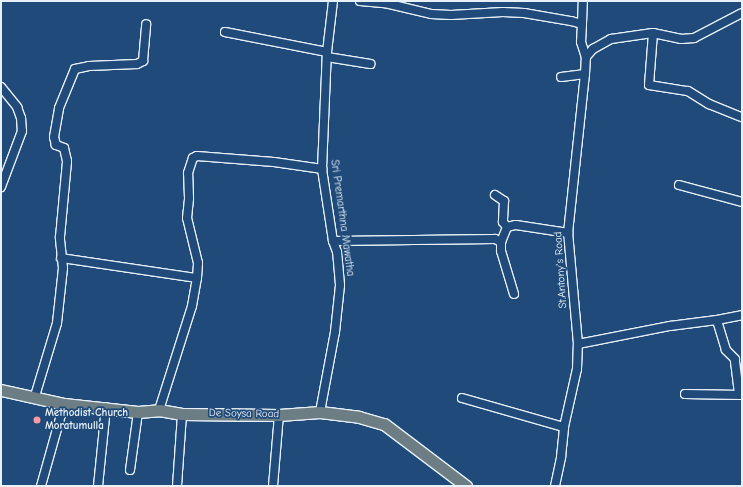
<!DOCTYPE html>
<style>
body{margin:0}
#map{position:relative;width:743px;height:487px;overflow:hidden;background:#1f4a7a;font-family:"Comic Neue",sans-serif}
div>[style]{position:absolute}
.roads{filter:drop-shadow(1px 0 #e8f1f8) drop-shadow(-1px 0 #e8f1f8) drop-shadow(0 1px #e8f1f8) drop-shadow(0 -1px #e8f1f8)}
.minor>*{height:8px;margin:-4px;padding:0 4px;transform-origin:4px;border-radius:4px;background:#1f4a7a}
.major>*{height:11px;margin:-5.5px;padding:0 5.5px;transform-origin:5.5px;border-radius:5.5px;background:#6c7e84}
.dots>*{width:11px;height:11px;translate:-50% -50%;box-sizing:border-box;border:2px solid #1f4a7a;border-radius:50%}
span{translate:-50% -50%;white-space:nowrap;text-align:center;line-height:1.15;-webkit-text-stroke:3.5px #1f4a7a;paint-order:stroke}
.street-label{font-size:11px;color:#e8f1f8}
.poi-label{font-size:11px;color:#e8f1f8;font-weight:700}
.left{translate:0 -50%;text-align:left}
.frame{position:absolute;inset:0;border:2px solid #e8f1f8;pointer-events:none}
</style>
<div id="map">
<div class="roads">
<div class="minor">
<div style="left:360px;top:1px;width:25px;rotate:5deg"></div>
<div style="left:385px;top:3px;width:47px;rotate:13.4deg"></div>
<div style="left:431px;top:14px;width:20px;rotate:3deg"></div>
<div style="left:451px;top:15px;width:52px;rotate:-3.3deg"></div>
<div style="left:503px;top:12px;width:21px;rotate:3deg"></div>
<div style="left:524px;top:13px;width:48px;rotate:9.7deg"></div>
<div style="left:571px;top:21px;width:11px;rotate:15deg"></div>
<div style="left:582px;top:24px;width:18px;rotate:93deg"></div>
<div style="left:581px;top:42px;width:16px;rotate:72deg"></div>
<div style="left:582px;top:24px;width:23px;rotate:-88deg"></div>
<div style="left:225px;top:32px;width:104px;rotate:11.1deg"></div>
<div style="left:653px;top:33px;width:52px;rotate:94.4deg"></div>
<div style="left:649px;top:85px;width:39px;rotate:9deg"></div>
<div style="left:688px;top:91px;width:25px;rotate:32deg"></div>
<div style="left:709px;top:104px;width:35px;rotate:22deg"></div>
<div style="left:327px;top:57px;width:44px;rotate:9.2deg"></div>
<div style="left:585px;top:74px;width:17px;rotate:-87deg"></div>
<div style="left:586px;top:57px;width:11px;rotate:-49deg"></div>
<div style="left:593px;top:49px;width:21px;rotate:-29deg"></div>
<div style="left:611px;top:39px;width:42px;rotate:-8.1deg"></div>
<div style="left:653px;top:33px;width:29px;rotate:12deg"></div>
<div style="left:681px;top:39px;width:13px;rotate:-4deg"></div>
<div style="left:694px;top:38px;width:54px;rotate:-27.5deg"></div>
<div style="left:1px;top:87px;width:26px;rotate:51deg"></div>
<div style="left:17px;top:107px;width:12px;rotate:70deg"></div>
<div style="left:21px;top:118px;width:13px;rotate:86deg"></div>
<div style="left:22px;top:131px;width:60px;rotate:110.6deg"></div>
<div style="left:679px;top:185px;width:65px;rotate:15.1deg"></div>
<div style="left:495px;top:195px;width:11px;rotate:34deg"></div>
<div style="left:504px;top:201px;width:21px;rotate:93deg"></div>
<div style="left:503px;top:222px;width:6px;rotate:51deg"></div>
<div style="left:333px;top:241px;width:162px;rotate:-0.7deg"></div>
<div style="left:495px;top:239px;width:7px;rotate:27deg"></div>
<div style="left:61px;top:258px;width:137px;rotate:8.4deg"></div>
<div style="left:514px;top:294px;width:45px;rotate:-106.8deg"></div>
<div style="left:501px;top:251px;width:9px;rotate:-90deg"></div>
<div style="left:501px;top:242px;width:16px;rotate:-68deg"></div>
<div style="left:507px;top:227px;width:9px;rotate:-13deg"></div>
<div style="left:516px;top:225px;width:53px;rotate:8.7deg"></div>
<div style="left:578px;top:344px;width:94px;rotate:-11.1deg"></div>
<div style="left:670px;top:326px;width:47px;rotate:-7.3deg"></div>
<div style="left:685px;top:394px;width:57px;rotate:1deg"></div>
<div style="left:739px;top:394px;width:35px;rotate:-97deg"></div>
<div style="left:735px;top:359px;width:13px;rotate:-135deg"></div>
<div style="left:726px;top:350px;width:31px;rotate:-107deg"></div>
<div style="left:717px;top:320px;width:25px;rotate:-11deg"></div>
<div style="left:35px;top:396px;width:76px;rotate:-73.2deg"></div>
<div style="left:57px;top:323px;width:55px;rotate:-83.8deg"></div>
<div style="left:63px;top:268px;width:31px;rotate:-96deg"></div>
<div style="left:60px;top:237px;width:76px;rotate:-84.7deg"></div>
<div style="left:67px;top:161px;width:13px;rotate:-103deg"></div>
<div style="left:64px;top:148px;width:9px;rotate:-159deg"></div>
<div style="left:56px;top:145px;width:8px;rotate:-104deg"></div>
<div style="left:54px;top:137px;width:29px;rotate:-80deg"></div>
<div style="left:59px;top:108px;width:42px;rotate:-67.7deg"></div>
<div style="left:75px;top:69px;width:14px;rotate:-12deg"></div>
<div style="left:89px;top:66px;width:48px;rotate:-2.4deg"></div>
<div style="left:137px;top:64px;width:7px;rotate:-27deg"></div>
<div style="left:143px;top:61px;width:37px;rotate:-85deg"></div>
<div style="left:462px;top:398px;width:106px;rotate:15.9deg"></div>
<div style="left:159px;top:410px;width:109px;rotate:-72.4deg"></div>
<div style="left:192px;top:306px;width:28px;rotate:-80deg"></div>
<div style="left:197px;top:278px;width:15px;rotate:-86deg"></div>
<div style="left:198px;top:263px;width:46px;rotate:-103.7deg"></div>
<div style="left:187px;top:218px;width:20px;rotate:-84deg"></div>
<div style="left:189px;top:198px;width:25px;rotate:-92deg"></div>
<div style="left:188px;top:173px;width:16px;rotate:-72deg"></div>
<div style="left:193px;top:158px;width:4px;rotate:-27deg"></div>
<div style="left:197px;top:156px;width:77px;rotate:4.5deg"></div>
<div style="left:274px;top:162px;width:49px;rotate:8.3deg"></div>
<div style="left:320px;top:412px;width:81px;rotate:-79.4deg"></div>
<div style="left:335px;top:332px;width:47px;rotate:-83.9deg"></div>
<div style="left:340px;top:285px;width:33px;rotate:-95deg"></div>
<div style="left:337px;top:252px;width:12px;rotate:-110deg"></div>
<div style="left:333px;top:241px;width:73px;rotate:-98.7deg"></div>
<div style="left:322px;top:169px;width:117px;rotate:-87.6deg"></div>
<div style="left:327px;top:52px;width:51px;rotate:-83.3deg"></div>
<div style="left:130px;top:470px;width:59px;rotate:-82.1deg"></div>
<div style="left:41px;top:486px;width:85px;rotate:-74.3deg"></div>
<div style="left:98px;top:486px;width:79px;rotate:-84.2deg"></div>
<div style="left:177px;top:486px;width:72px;rotate:-86deg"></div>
<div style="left:273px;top:486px;width:71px;rotate:-85.2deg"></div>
<div style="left:555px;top:486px;width:30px;rotate:-78deg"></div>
<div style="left:561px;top:457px;width:30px;rotate:-84deg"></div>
<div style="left:564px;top:427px;width:59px;rotate:-77.4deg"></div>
<div style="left:577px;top:369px;width:25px;rotate:-88deg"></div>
<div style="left:578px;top:344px;width:111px;rotate:-95.1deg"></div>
<div style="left:568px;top:233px;width:160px;rotate:-83.9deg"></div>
<div style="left:585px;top:74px;width:24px;rotate:173deg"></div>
</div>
<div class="major">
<div style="left:1px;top:390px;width:65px;rotate:12.5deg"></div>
<div style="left:64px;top:404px;width:74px;rotate:6.2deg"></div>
<div style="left:138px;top:412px;width:21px;rotate:-5deg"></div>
<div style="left:159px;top:410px;width:23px;rotate:10deg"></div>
<div style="left:182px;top:414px;width:97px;rotate:0.6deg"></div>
<div style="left:279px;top:415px;width:41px;rotate:-4.2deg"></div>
<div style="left:320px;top:412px;width:39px;rotate:7deg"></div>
<div style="left:359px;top:417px;width:26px;rotate:16deg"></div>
<div style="left:384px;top:424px;width:103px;rotate:37.1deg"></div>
</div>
</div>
<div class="dots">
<div style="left:37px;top:420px;background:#ff9aa2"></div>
</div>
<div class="street-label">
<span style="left:342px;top:218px;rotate:82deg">Sri Premarthna Mawatha</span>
<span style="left:561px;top:270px;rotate:-94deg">St.Antony's Road</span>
<span style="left:244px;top:414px;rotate:1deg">De Soysa Road</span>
</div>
<div class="poi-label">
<span class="left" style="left:45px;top:420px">Methodist Church<br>Moratumulla</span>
</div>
<div class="frame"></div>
</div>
